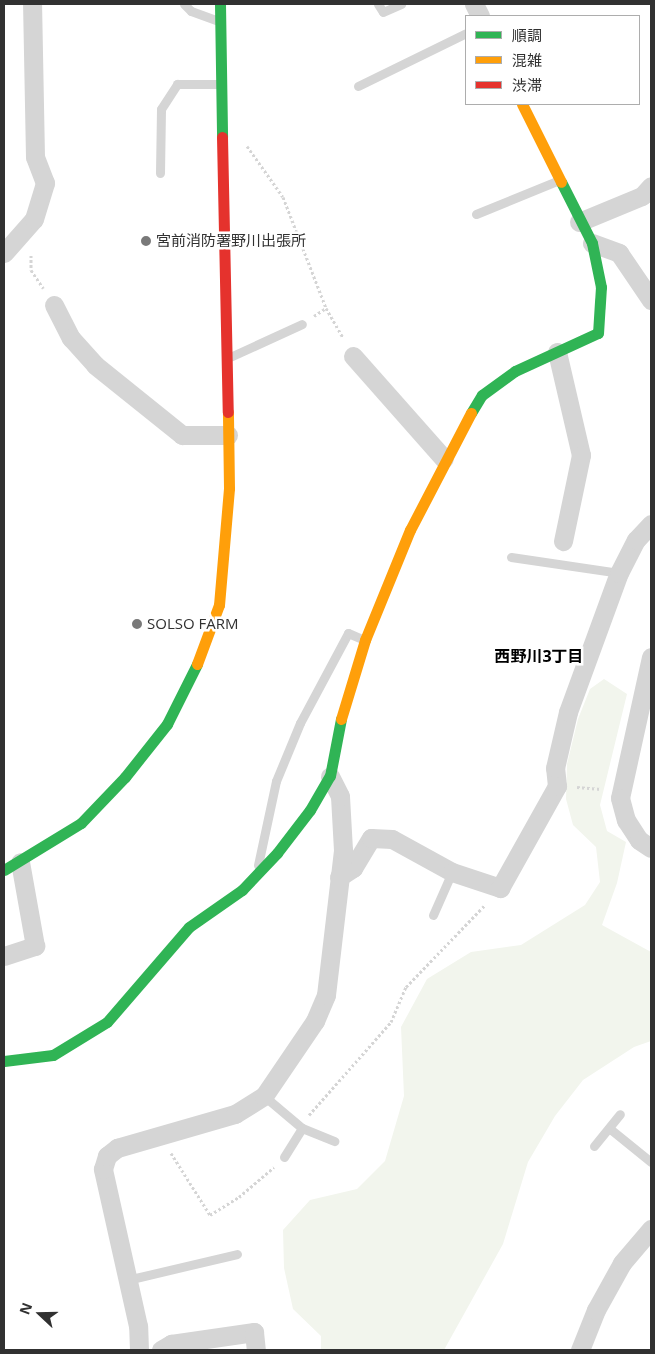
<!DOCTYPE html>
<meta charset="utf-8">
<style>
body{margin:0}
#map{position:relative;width:655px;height:1354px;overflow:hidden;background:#fff;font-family:"Open Sans","Noto Sans JP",sans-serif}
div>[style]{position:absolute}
.green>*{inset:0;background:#f2f5ed}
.path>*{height:3px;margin-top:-1.5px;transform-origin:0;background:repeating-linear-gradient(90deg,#d5d5d5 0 2.5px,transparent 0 5px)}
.lane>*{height:9px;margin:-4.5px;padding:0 4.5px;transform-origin:4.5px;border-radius:4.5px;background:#d5d5d5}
.street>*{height:19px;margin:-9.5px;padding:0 9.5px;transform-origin:9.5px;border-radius:9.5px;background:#d5d5d5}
.fast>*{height:11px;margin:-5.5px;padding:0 5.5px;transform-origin:5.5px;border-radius:5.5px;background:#30b455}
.slow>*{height:11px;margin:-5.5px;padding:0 5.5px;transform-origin:5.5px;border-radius:5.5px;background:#ff9f0a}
.jam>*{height:11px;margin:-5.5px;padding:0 5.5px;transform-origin:5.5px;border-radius:5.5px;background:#e5322d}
.dots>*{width:14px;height:14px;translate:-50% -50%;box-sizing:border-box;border:2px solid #fff;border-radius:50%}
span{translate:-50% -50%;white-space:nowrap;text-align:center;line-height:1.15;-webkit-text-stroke:5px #fff;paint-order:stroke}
.poi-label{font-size:15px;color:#313131}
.left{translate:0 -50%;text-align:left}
.neighbourhood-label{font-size:16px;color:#000;font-weight:700}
.frame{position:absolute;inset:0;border:5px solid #313131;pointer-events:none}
.legend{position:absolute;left:465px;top:15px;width:175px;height:90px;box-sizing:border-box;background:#fff;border:1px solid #adadad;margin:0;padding:6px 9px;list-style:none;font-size:15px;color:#313131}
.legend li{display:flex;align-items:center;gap:10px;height:25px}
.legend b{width:25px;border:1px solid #adadad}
.north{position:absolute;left:15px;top:1289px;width:50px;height:50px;-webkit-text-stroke:4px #fff;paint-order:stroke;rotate:291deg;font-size:14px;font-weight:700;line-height:20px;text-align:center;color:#313131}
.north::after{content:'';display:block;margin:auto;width:18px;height:22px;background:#313131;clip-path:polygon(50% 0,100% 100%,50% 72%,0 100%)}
</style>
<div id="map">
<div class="green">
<div style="clip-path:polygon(604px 679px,627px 694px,600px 805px,607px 831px,626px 842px,617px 883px,602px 925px,651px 952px,651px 1041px,634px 1047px,583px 1080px,555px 1116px,528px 1162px,503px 1244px,444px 1350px,321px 1350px,321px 1336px,293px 1309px,284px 1268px,283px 1230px,310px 1200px,357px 1189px,385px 1161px,404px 1096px,401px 1027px,427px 979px,471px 952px,521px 945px,585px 905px,600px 882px,596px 847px,573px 825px,566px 799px,567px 764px,578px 719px,590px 689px)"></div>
</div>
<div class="path">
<div style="left:247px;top:146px;width:62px;rotate:54.8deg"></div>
<div style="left:283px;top:197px;width:119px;rotate:68.8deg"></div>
<div style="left:326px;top:308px;width:34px;rotate:60deg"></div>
<div style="left:31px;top:255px;width:15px;rotate:90deg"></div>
<div style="left:31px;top:270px;width:22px;rotate:56deg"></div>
<div style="left:314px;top:316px;width:14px;rotate:-34deg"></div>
<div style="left:577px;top:787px;width:24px;rotate:5deg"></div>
<div style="left:309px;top:1115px;width:124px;rotate:-48.6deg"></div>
<div style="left:391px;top:1022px;width:38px;rotate:-67deg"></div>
<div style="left:406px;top:987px;width:114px;rotate:-46.1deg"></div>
<div style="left:171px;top:1153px;width:73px;rotate:57.8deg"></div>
<div style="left:210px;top:1215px;width:34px;rotate:-32deg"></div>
<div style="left:239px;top:1197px;width:46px;rotate:-40.6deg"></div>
</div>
<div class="lane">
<div style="left:184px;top:4px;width:10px;rotate:45deg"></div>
<div style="left:191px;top:11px;width:30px;rotate:20deg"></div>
<div style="left:378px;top:4px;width:9px;rotate:58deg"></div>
<div style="left:383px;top:12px;width:20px;rotate:-24deg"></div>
<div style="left:358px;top:86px;width:120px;rotate:-26.1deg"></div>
<div style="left:160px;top:173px;width:64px;rotate:-89.1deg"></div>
<div style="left:161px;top:109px;width:30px;rotate:-57deg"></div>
<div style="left:177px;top:84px;width:43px"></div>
<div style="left:476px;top:214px;width:87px;rotate:-22.2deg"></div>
<div style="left:230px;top:357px;width:79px;rotate:-24.6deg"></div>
<div style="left:511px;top:557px;width:109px;rotate:8.4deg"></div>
<div style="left:258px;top:865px;width:86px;rotate:-77.9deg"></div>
<div style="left:276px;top:781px;width:63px;rotate:-67.5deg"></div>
<div style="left:300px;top:723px;width:102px;rotate:-61.9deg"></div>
<div style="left:348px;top:633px;width:15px;rotate:23deg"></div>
<div style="left:433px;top:915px;width:47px;rotate:-66.2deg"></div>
<div style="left:264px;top:1096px;width:50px;rotate:40.1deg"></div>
<div style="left:302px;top:1128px;width:35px;rotate:22deg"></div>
<div style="left:609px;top:1128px;width:54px;rotate:39deg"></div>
<div style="left:594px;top:1146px;width:41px;rotate:-50.9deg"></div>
<div style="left:284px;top:1157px;width:34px;rotate:-58deg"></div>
<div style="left:127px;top:1280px;width:113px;rotate:-13.3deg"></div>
</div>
<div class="street">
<div style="left:474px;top:4px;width:13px;rotate:63deg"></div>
<div style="left:579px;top:222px;width:68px;rotate:-22.4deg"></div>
<div style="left:642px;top:196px;width:13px;rotate:-48deg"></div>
<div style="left:592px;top:243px;width:29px;rotate:20deg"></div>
<div style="left:619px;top:253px;width:57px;rotate:55.8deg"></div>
<div style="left:4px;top:253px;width:45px;rotate:-48.6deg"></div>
<div style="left:34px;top:219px;width:38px;rotate:-73deg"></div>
<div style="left:45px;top:183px;width:28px;rotate:-111deg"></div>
<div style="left:35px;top:157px;width:153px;rotate:-91.1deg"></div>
<div style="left:54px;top:305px;width:37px;rotate:63deg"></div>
<div style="left:71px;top:338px;width:36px;rotate:48deg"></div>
<div style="left:95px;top:365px;width:112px;rotate:38.8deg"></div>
<div style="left:182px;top:435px;width:46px"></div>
<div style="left:557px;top:352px;width:106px;rotate:76.9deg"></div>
<div style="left:581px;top:455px;width:88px;rotate:101.8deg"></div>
<div style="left:353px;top:356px;width:137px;rotate:48.5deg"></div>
<div style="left:651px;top:657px;width:144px;rotate:102.4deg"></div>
<div style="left:620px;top:798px;width:23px;rotate:75deg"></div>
<div style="left:626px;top:820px;width:24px;rotate:57deg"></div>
<div style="left:639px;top:840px;width:14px;rotate:34deg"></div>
<div style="left:339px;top:877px;width:17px;rotate:-33deg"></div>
<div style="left:353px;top:868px;width:35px;rotate:-59deg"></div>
<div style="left:371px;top:838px;width:21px;rotate:3deg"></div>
<div style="left:392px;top:839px;width:68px;rotate:28.8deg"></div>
<div style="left:452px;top:872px;width:51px;rotate:18.4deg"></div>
<div style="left:500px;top:888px;width:117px;rotate:-60.8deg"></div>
<div style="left:557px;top:786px;width:18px;rotate:-96deg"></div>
<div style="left:555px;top:768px;width:57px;rotate:-76.9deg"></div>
<div style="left:568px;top:712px;width:148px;rotate:-69.9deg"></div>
<div style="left:619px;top:573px;width:37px;rotate:-63deg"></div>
<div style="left:636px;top:540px;width:22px;rotate:-47deg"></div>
<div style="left:4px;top:956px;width:33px;rotate:-18deg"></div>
<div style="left:35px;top:946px;width:85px;rotate:-100.1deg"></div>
<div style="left:139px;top:1350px;width:24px;rotate:-92deg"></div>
<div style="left:138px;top:1326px;width:161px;rotate:-102.6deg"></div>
<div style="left:103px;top:1169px;width:14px;rotate:-73deg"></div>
<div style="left:107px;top:1156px;width:13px;rotate:-39deg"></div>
<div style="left:117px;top:1148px;width:123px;rotate:-16.1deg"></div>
<div style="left:235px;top:1114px;width:34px;rotate:-32deg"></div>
<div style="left:264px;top:1096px;width:91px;rotate:-55.8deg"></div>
<div style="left:315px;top:1021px;width:28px;rotate:-67deg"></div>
<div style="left:326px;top:995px;width:146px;rotate:-83.3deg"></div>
<div style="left:343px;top:850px;width:54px;rotate:-93.2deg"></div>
<div style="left:340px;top:796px;width:22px;rotate:-117deg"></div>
<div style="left:161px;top:1350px;width:12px;rotate:-31deg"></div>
<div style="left:171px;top:1344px;width:84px;rotate:-8.2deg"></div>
<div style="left:254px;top:1332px;width:18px;rotate:84deg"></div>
<div style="left:580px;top:1350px;width:43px;rotate:-68.2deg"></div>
<div style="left:596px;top:1310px;width:54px;rotate:-61deg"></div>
<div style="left:622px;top:1263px;width:45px;rotate:-49.5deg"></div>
</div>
<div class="fast">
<div style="left:220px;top:4px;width:133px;rotate:89.1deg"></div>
<div style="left:471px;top:413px;width:21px;rotate:-59deg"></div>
<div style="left:482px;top:395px;width:41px;rotate:-36deg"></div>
<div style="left:515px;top:371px;width:91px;rotate:-24.6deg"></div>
<div style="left:598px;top:333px;width:46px;rotate:-86.3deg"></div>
<div style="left:601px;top:287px;width:45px;rotate:-101.6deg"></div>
<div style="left:592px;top:243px;width:68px;rotate:-116.9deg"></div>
<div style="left:4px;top:870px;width:90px;rotate:-31.4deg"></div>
<div style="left:81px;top:823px;width:64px;rotate:-46.3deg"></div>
<div style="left:125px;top:777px;width:68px;rotate:-51.6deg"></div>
<div style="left:167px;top:724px;width:67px;rotate:-63.4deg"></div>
<div style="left:4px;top:1061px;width:49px;rotate:-7deg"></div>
<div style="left:53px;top:1055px;width:63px;rotate:-31.4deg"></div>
<div style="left:107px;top:1022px;width:125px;rotate:-49.2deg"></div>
<div style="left:189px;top:927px;width:65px;rotate:-34.9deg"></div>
<div style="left:242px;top:890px;width:51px;rotate:-46.6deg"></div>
<div style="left:277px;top:853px;width:54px;rotate:-52.5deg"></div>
<div style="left:310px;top:810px;width:39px;rotate:-60deg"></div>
<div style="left:330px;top:776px;width:58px;rotate:-79.1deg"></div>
</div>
<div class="slow">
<div style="left:522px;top:104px;width:87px;rotate:63.4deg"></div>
<div style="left:197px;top:664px;width:63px;rotate:-69.6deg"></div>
<div style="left:219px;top:605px;width:117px;rotate:-85.1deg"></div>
<div style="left:229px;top:488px;width:76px;rotate:-90.8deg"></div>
<div style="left:341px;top:719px;width:83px;rotate:-73.1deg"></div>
<div style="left:365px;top:640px;width:119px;rotate:-67.8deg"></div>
<div style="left:410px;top:530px;width:132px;rotate:-62.5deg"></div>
</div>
<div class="jam">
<div style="left:222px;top:137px;width:275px;rotate:88.8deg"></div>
</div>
<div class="dots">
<div style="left:146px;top:241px;background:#797979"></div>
<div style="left:137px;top:624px;background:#797979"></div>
</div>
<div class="poi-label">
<span class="left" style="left:156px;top:241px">宮前消防署野川出張所</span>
<span class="left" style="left:147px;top:624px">SOLSO FARM</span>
</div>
<div class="neighbourhood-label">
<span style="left:539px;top:656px">西野川3丁目</span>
</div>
<div class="frame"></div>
<ul class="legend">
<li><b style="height:6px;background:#30b455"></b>順調</li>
<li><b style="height:6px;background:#ff9f0a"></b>混雑</li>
<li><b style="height:6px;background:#e5322d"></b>渋滞</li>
</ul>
<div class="north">N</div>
</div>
